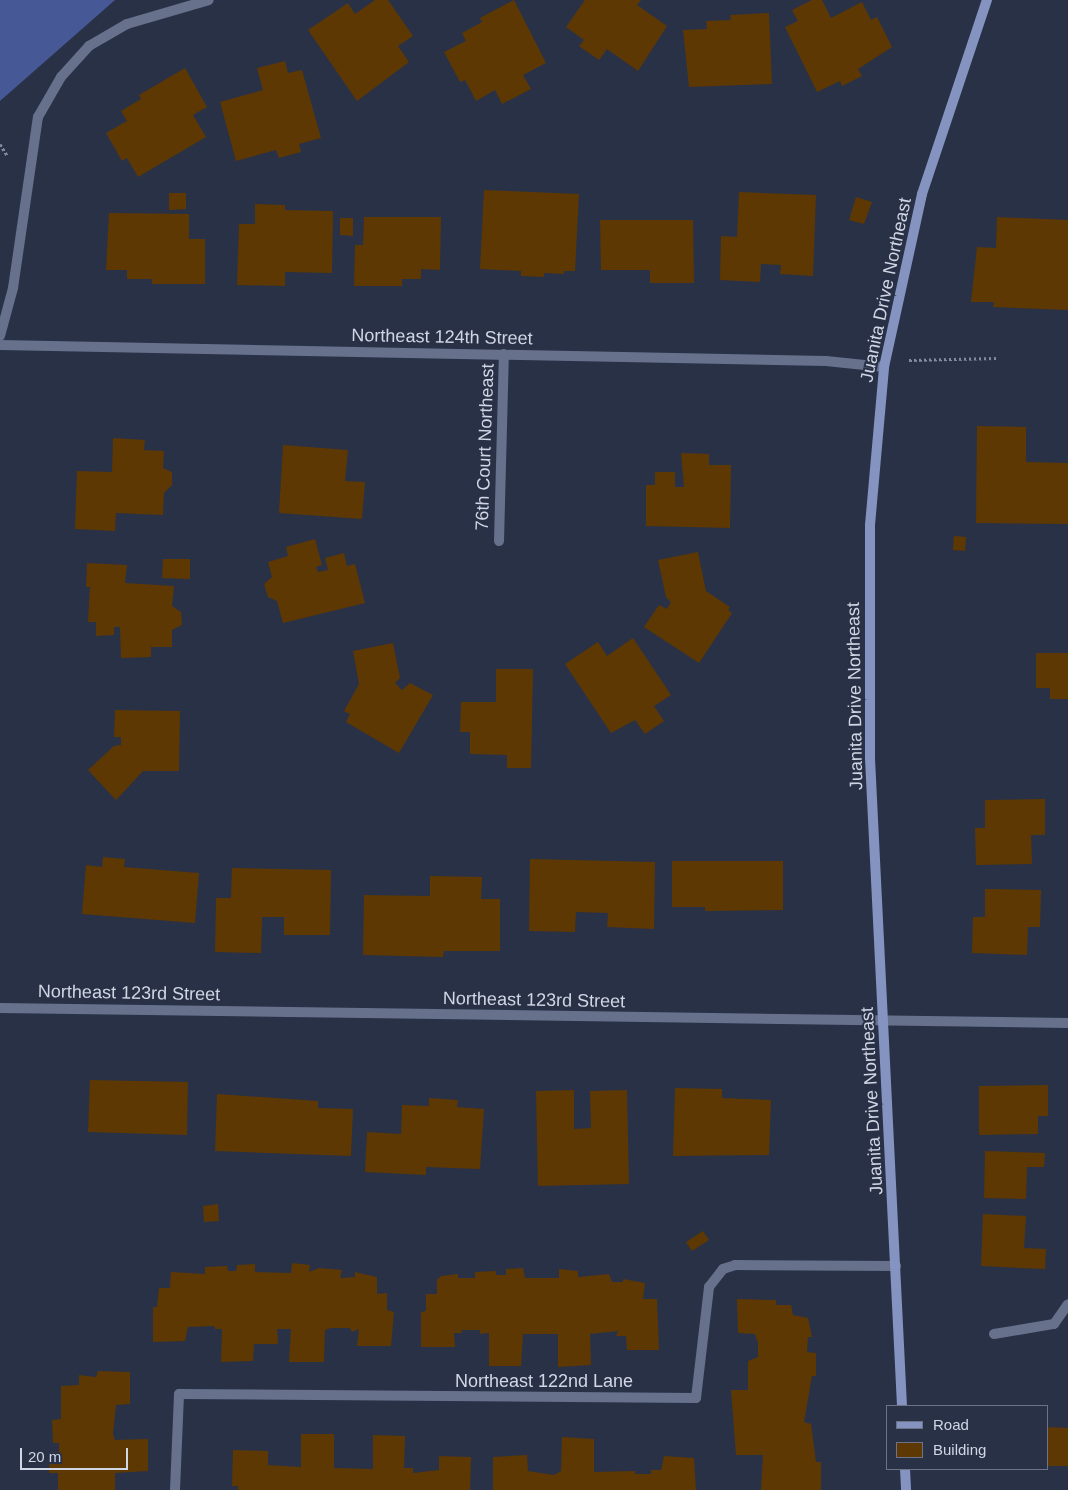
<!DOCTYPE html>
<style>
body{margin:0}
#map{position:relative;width:1068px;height:1490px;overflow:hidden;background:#293147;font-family:Helvetica,sans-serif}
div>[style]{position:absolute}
.forest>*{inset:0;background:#465996}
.building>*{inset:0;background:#5d3803}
.path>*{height:3px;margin-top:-1.5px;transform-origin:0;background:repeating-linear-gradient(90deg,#838a9c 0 2.5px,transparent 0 5px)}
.street>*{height:10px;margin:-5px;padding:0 5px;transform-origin:5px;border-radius:5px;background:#67718c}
.secondary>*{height:10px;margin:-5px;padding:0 5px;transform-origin:5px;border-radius:5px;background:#8493c0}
span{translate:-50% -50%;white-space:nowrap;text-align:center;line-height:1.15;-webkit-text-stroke:4px #293147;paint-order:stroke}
.street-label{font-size:18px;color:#d0d6e4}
.legend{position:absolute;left:886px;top:1405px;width:162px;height:65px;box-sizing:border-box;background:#293147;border:1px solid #6c7386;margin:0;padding:6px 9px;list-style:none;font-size:15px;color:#d0d6e4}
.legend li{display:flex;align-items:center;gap:10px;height:25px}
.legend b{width:25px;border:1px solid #6c7386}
.scale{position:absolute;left:20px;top:1448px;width:108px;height:22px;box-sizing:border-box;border:2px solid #d0d6e4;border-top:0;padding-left:6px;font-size:15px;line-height:18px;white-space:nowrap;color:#d0d6e4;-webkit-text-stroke:4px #293147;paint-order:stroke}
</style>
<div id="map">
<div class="forest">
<div style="clip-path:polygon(0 0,115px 0,0 101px)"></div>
</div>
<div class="building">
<div style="clip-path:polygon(375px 0,388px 0,413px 36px,398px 46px,409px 62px,357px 101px,308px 30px,348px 3px,355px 14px)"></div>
<div style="clip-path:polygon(514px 0,546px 63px,523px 75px,531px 89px,502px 104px,495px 90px,476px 101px,465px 80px,460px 82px,444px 52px,466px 41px,462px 33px,482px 22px,480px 18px)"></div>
<div style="clip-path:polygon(585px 0,641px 0,637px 5px,667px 26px,638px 71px,607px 49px,599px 60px,579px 46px,584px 40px,566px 27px)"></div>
<div style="clip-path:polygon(812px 0,822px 0,831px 18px,862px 2px,871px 20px,877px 17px,892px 47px,858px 69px,862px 76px,842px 86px,840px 81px,817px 92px,785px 27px,798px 21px,792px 10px)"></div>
<div style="clip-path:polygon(769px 13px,772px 84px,689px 87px,683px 30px,707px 29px,706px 21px,731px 20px,730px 15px)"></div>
<div style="clip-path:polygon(285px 61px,288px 73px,302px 70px,321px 138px,299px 144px,301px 152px,279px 158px,276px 150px,236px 161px,220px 102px,263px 90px,257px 68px)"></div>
<div style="clip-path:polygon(185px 68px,207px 107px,193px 115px,206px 137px,138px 177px,127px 158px,122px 161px,106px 133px,127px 121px,121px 111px,141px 99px,139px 95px)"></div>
<div style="clip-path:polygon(484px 190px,579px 194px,575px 271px,564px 271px,564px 274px,544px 273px,544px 277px,521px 276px,521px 271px,480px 269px)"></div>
<div style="clip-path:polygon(739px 192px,816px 195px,813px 276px,780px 274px,781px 265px,761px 264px,760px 282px,720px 280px,721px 236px,737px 237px)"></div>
<div style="clip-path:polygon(169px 193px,186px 193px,186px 209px,169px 210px)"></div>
<div style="clip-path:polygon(856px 197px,872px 202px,864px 224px,849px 220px)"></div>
<div style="clip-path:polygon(255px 204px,285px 205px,285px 210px,333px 211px,332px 273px,285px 272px,285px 286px,237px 285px,239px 224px,255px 224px)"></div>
<div style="clip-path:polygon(109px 213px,189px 214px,189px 239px,205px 239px,205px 284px,152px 284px,152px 279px,127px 279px,127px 270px,106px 270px)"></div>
<div style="clip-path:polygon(364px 217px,441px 217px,440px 270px,421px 269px,421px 279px,402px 279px,402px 286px,354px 286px,355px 245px,363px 245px)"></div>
<div style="clip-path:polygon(997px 217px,1068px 220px,1068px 310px,993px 307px,994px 302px,971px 302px,977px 247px,996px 248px)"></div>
<div style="clip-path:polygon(340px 218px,353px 218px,353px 236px,340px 235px)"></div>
<div style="clip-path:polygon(600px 220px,693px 220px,694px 283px,650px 283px,650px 270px,601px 270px)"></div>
<div style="clip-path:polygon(977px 426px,1026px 427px,1026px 462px,1068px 463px,1068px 524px,976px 523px)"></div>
<div style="clip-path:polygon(113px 438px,145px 440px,144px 450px,164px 451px,163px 468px,172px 472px,172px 485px,164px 493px,163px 515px,116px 513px,115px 531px,75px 529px,77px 471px,112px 472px)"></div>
<div style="clip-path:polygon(283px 445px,348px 450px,345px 481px,365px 482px,362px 519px,279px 513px)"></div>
<div style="clip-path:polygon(681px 453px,709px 454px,709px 465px,731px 465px,730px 528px,646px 526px,646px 485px,655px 485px,655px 472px,675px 472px,675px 487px,684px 487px)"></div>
<div style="clip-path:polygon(954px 536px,966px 537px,965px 551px,953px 550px)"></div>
<div style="clip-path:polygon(315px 539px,322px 565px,316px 567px,318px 572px,328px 570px,325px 558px,344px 553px,347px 566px,355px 564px,365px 603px,283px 623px,277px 601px,268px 597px,264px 584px,272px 577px,268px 562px,288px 556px,286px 547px)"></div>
<div style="clip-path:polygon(698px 552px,706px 591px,730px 607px,728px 610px,732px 613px,699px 663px,644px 627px,659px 605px,667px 609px,671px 602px,666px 597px,658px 560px)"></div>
<div style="clip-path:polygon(163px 559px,190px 559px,190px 579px,162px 578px)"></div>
<div style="clip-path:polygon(87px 563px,127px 565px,125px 583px,174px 586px,172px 606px,181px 612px,182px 625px,172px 630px,172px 647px,151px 647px,151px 657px,121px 658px,120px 627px,114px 627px,114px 635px,96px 636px,96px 622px,88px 622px,90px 587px,86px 587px)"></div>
<div style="clip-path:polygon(633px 638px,671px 695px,654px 706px,664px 721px,645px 734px,635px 720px,611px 733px,565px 664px,598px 642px,607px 656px)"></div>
<div style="clip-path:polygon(393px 643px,400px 678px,395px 683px,402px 690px,410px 683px,433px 695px,399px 753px,346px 722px,350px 714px,344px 711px,359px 684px,353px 651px)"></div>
<div style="clip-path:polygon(1036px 653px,1068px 653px,1068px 699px,1050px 699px,1050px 688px,1036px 688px)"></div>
<div style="clip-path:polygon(496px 669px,533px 669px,531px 768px,507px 768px,507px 755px,470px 754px,470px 732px,460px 732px,461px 702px,496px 702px)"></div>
<div style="clip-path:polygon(115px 710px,180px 711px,179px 771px,143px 771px,116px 800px,88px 770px,114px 746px,121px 745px,121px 737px,114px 737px)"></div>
<div style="clip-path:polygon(1045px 799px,1045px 835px,1031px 835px,1032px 864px,976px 865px,975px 828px,985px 828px,985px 800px)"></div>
<div style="clip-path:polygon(103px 857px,125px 859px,124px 867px,199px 873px,195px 923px,82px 914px,86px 865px,102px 867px)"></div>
<div style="clip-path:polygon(530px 859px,655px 862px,654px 929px,607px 927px,608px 913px,576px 912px,575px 932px,529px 931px)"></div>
<div style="clip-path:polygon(672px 861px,783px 861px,783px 910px,705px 911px,705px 907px,672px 907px)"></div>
<div style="clip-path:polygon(232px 868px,331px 870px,330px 935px,284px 935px,284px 917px,262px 917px,261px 953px,215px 952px,216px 898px,231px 898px)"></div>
<div style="clip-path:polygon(430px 876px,482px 877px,481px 899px,500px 899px,500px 951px,444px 951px,443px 957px,363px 955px,364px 895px,430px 896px)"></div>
<div style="clip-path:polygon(985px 889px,1041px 890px,1040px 927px,1028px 927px,1027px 955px,972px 953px,973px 917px,985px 917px)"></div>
<div style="clip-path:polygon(90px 1080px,188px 1082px,187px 1135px,88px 1132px)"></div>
<div style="clip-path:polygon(1048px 1085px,1048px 1116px,1038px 1116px,1038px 1134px,979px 1135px,979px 1086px)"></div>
<div style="clip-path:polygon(675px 1088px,722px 1089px,722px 1098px,771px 1100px,769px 1155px,673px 1156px)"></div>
<div style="clip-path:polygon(574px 1090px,574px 1129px,591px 1128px,590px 1091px,627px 1090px,629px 1184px,538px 1186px,536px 1091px)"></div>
<div style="clip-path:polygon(217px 1094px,318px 1101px,318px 1108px,353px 1109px,351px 1156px,215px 1151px)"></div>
<div style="clip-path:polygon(429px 1098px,458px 1100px,457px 1107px,484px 1109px,480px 1169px,426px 1167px,426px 1175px,365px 1172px,367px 1132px,401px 1134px,402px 1105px,429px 1106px)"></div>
<div style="clip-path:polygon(985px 1151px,1045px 1153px,1044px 1167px,1027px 1167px,1026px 1199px,984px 1198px)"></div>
<div style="clip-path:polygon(218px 1204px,219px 1221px,204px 1222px,203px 1206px)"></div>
<div style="clip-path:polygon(983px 1214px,1026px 1216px,1024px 1248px,1046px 1249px,1045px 1269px,981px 1266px)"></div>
<div style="clip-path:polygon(703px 1231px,709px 1240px,692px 1251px,686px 1242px)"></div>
<div style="clip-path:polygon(292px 1263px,310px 1265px,309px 1272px,319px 1268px,342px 1270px,340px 1278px,355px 1277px,355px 1272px,377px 1277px,377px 1294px,387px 1293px,387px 1310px,394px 1312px,391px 1346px,357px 1346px,359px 1329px,352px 1332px,350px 1328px,331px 1328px,325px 1330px,324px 1362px,289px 1362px,291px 1329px,277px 1329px,278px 1344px,254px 1344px,253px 1361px,221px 1362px,222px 1329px,215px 1329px,214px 1326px,188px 1327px,185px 1341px,153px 1342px,153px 1307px,157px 1307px,159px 1288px,170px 1288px,171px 1272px,205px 1274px,205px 1267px,227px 1266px,228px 1271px,236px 1271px,237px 1265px,255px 1264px,255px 1272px,291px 1273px)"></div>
<div style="clip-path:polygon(523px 1268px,525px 1278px,559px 1278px,559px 1269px,578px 1271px,578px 1277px,609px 1274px,612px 1282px,623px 1282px,623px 1279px,645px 1283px,643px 1299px,657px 1299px,659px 1350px,627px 1350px,626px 1336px,616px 1336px,618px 1331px,590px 1334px,591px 1365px,558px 1367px,558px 1334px,523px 1334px,521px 1366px,489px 1366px,489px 1333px,480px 1334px,480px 1330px,461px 1330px,462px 1333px,454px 1333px,455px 1347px,421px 1347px,421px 1312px,426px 1311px,426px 1294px,437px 1294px,437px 1280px,441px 1276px,458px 1274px,458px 1278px,475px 1278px,475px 1272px,496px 1271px,496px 1275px,506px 1275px,506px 1269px)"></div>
<div style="clip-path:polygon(737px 1299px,776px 1300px,776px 1305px,791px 1305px,793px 1315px,808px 1318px,812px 1337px,808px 1337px,807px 1352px,816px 1353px,816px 1376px,812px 1376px,804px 1422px,811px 1424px,816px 1462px,821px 1462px,821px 1490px,761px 1490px,763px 1455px,736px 1455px,731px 1390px,748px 1390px,748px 1361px,758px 1357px,758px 1343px,755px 1334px,738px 1333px)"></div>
<div style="clip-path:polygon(98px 1371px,130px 1372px,130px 1404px,116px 1405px,113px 1434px,115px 1440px,148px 1439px,148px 1471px,115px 1473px,115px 1490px,58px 1490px,58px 1473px,49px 1473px,50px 1452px,59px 1452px,59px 1443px,53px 1443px,52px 1420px,61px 1419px,61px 1386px,79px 1385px,79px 1375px,96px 1377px)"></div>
<div style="clip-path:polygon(1047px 1427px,1068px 1428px,1068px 1466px,1047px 1466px)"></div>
<div style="clip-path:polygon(301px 1434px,334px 1434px,334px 1468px,373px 1469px,373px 1435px,405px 1436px,404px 1468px,413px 1468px,413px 1473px,439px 1470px,439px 1456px,471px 1457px,470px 1490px,238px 1490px,238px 1486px,232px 1486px,233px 1450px,268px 1451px,268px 1465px,301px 1467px)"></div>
<div style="clip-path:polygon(562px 1437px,594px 1439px,594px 1472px,635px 1471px,635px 1474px,651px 1474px,651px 1470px,661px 1470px,664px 1456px,694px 1458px,696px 1490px,493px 1490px,493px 1457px,527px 1455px,528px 1471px,554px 1475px,561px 1471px)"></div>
</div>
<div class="path">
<div style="left:0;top:144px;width:13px;rotate:58deg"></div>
<div style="left:909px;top:360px;width:87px;rotate:-1.3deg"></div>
</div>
<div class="street">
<div style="left:0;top:336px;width:50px;rotate:-74.8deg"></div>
<div style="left:13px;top:288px;width:173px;rotate:-81.7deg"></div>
<div style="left:38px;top:117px;width:46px;rotate:-60.1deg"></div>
<div style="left:61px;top:77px;width:42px;rotate:-47.9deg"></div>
<div style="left:89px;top:46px;width:44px;rotate:-30.1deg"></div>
<div style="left:127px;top:24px;width:85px;rotate:-16.3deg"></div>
<div style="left:0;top:345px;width:826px;rotate:1.11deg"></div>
<div style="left:826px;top:361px;width:58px;rotate:5.9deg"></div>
<div style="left:499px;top:541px;width:187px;rotate:-88.5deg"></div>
<div style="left:0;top:1008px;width:1068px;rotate:0.8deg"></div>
<div style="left:994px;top:1334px;width:61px;rotate:-9.5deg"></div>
<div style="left:1054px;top:1324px;width:24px;rotate:-55deg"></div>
<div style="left:175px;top:1490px;width:96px;rotate:-87.6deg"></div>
<div style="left:179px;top:1394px;width:517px;rotate:0.44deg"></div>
<div style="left:696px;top:1398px;width:112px;rotate:-83.3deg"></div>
<div style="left:709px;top:1287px;width:23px;rotate:-52deg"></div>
<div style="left:723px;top:1269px;width:13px;rotate:-18deg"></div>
<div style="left:735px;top:1265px;width:161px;rotate:0.4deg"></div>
</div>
<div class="secondary">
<div style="left:902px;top:1406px;width:649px;rotate:-92.83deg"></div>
<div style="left:870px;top:758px;width:233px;rotate:-90deg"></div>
<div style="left:870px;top:525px;width:159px;rotate:-84.9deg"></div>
<div style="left:884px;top:367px;width:177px;rotate:-77.6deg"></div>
<div style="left:922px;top:194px;width:205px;rotate:-71.5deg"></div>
<div style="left:905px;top:1469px;width:21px;rotate:87deg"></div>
</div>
<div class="street-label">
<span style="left:886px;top:290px;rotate:-78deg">Juanita Drive Northeast</span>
<span style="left:442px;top:337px;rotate:1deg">Northeast 124th Street</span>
<span style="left:485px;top:447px;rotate:-88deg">76th Court Northeast</span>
<span style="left:855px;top:696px;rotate:-91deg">Juanita Drive Northeast</span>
<span style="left:129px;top:993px;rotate:1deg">Northeast 123rd Street</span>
<span style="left:534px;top:1000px;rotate:1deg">Northeast 123rd Street</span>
<span style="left:872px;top:1101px;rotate:-93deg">Juanita Drive Northeast</span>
<span style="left:544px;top:1381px">Northeast 122nd Lane</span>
</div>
<ul class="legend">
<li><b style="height:6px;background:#8493c0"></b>Road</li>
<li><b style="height:14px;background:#5d3803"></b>Building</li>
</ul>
<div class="scale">20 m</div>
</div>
